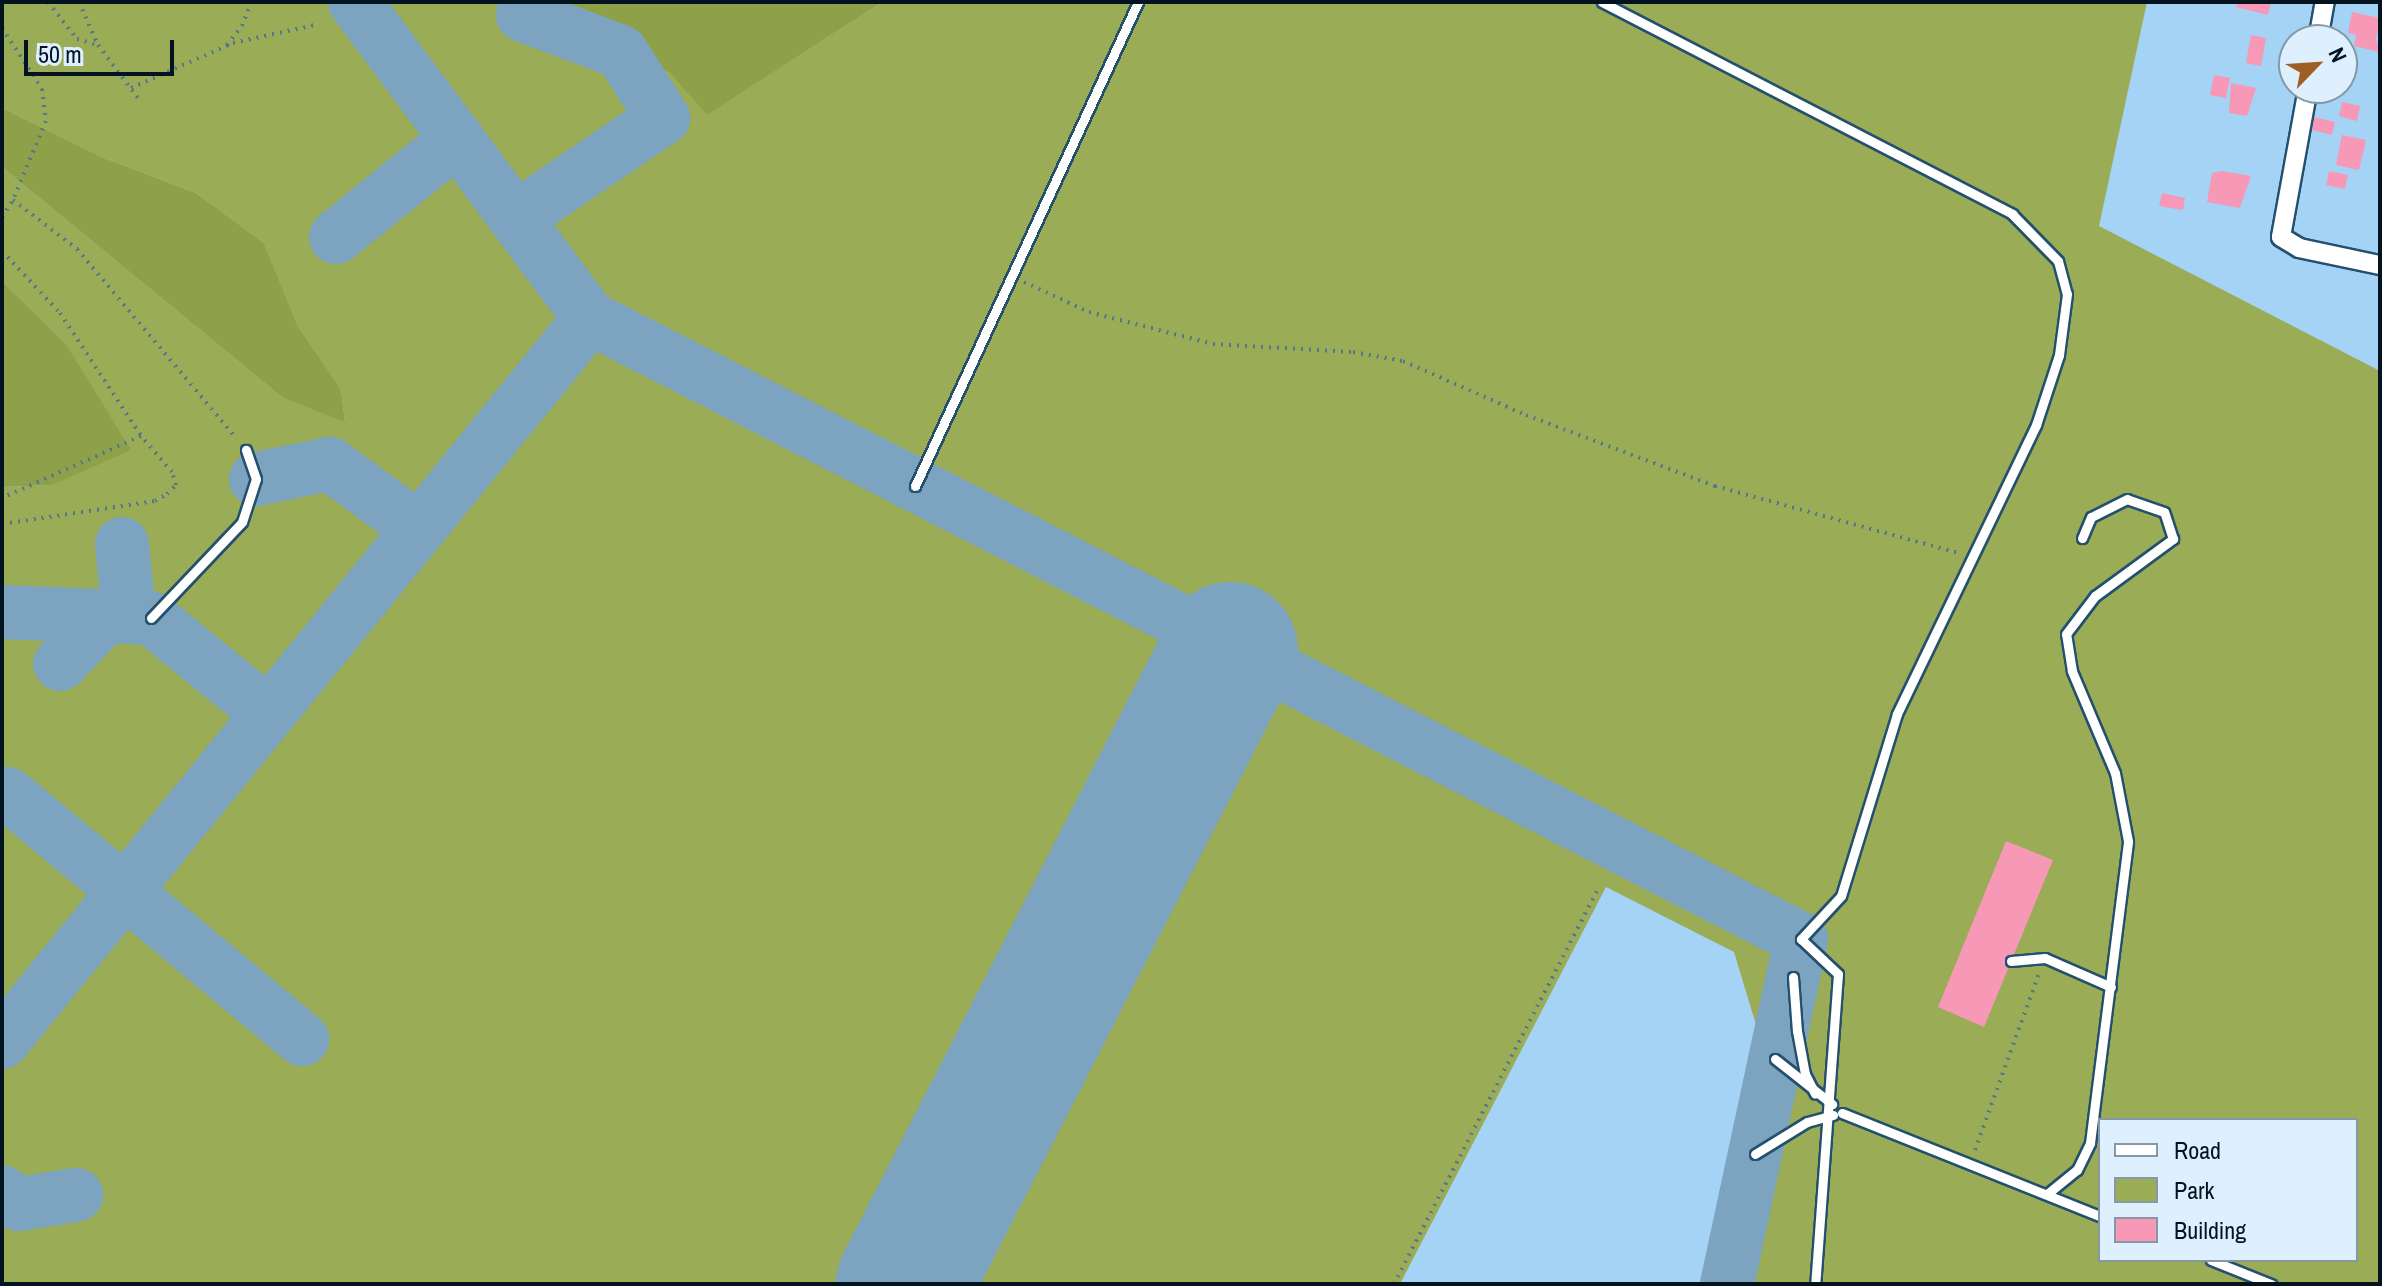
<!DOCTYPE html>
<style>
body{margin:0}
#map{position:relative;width:2382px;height:1286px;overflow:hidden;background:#a4d3f5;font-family:"Archivo Narrow",sans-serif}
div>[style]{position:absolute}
.green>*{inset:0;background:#9aac56}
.forest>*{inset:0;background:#8fa148}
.taxiway>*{height:54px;margin:-27px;padding:0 27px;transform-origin:27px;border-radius:27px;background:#7ca4c0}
.runway>*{height:136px;margin:-68px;padding:0 68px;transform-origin:68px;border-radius:68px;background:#7ca4c0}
.building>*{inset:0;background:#f698b6}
.path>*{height:4px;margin-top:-2px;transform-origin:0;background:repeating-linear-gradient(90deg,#55768d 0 2px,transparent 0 8px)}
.roads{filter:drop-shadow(2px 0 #24506d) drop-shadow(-2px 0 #24506d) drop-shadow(0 2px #24506d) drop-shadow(0 -2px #24506d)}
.service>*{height:9px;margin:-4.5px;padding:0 4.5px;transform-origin:4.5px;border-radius:4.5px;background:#fff}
.minor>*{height:18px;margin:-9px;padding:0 9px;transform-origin:9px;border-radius:9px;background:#fff}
span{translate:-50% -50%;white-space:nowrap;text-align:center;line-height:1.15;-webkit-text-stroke:6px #def0fe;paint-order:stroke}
.frame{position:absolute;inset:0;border:4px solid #031420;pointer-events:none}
.legend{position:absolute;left:2098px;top:1118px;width:260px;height:144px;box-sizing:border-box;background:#def0fe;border:2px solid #8698a5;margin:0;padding:10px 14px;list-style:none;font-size:24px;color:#031420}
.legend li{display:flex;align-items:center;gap:16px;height:40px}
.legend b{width:40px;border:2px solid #8698a5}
.north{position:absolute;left:2278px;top:24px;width:80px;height:80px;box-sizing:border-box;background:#def0fe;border:2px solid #8698a5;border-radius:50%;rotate:65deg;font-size:22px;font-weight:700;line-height:32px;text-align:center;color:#031420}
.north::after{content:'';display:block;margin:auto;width:28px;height:36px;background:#9d5f26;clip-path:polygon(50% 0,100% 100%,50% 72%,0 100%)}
.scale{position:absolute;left:24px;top:40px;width:150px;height:36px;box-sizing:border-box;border:4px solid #031420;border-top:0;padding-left:10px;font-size:24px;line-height:28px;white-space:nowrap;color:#031420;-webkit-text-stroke:6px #def0fe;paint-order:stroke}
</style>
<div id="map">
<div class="green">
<div style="clip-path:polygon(evenodd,2px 2px,549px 2px,670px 73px,708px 114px,882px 2px,2147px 2px,2099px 226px,2380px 371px,2380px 1284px,1704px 1284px,1757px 1028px,1734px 952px,1606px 887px,1400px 1284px,2px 1284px,2px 487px,52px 485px,66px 344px,2px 281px,2px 167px,283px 398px,345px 421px,341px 389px,298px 326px,264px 243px,196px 193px,104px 158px,2px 108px,2px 2px,2100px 1120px,2356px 1120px,2356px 1260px,2100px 1260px,2100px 1120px)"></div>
</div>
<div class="forest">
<div style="clip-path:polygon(549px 2px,882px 2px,707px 115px,670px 73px)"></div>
<div style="clip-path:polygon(2px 108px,104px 158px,196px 193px,264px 243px,298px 326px,341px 389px,345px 422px,283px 398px,2px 167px)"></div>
<div style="clip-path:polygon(2px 281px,66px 344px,131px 450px,52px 485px,2px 487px)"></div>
</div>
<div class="taxiway">
<div style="left:355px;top:2px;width:394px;rotate:53.4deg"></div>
<div style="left:590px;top:318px;width:1361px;rotate:27.15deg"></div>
<div style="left:1801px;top:939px;width:353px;rotate:102.1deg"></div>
<div style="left:516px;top:218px;width:178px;rotate:-34.2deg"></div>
<div style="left:663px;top:118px;width:78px;rotate:-122.5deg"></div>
<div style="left:621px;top:52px;width:105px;rotate:-159.3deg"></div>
<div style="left:336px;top:237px;width:156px;rotate:-39deg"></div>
<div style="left:256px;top:479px;width:76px;rotate:-11.5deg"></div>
<div style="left:330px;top:464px;width:110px;rotate:36.1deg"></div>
<div style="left:122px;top:544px;width:73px;rotate:84.5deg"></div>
<div style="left:2px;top:612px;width:149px;rotate:2.3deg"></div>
<div style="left:151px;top:618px;width:151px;rotate:39.1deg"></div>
<div style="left:60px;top:664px;width:66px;rotate:-46.2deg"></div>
<div style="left:8px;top:794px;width:383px;rotate:39.8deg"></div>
<div style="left:2px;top:1042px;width:933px;rotate:-50.92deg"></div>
<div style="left:2px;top:1192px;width:21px;rotate:35deg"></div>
<div style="left:19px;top:1204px;width:58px;rotate:-9deg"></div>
</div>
<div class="runway">
<div style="left:904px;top:1284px;width:713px;rotate:-62.79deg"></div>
</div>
<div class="building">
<div style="clip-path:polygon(2237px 2px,2271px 2px,2268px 15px,2236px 7px)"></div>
<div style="clip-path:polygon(2352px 12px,2380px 18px,2376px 39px,2380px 52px,2354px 46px,2356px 35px,2348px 33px)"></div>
<div style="clip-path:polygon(2251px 35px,2266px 38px,2261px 66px,2246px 63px)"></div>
<div style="clip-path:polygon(2214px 75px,2230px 78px,2226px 98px,2210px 95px)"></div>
<div style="clip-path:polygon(2231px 83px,2256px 88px,2247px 116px,2229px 113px)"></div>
<div style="clip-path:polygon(2342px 102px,2360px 106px,2357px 121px,2339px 116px)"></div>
<div style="clip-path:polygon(2314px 117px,2335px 122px,2332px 135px,2312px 130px)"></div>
<div style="clip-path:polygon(2342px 135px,2366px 140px,2359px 170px,2336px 165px)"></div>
<div style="clip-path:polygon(2222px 171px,2251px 176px,2240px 208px,2207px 202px,2212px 173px)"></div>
<div style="clip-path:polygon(2329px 171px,2348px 175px,2345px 189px,2326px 185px)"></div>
<div style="clip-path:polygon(2162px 193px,2185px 198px,2183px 210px,2159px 206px)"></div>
<div style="clip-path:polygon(2006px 841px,2053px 860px,1984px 1027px,1938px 1007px)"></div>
</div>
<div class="path">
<div style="left:48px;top:2px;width:47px;rotate:51.9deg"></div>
<div style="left:77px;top:39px;width:22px;rotate:16deg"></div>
<div style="left:79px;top:2px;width:47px;rotate:66.2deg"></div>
<div style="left:98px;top:45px;width:66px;rotate:53deg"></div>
<div style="left:2px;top:28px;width:73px;rotate:56.7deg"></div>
<div style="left:42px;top:89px;width:32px;rotate:83deg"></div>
<div style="left:46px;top:121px;width:86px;rotate:112.7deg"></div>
<div style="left:13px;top:200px;width:81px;rotate:37.4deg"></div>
<div style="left:77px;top:249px;width:248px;rotate:49.9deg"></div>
<div style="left:227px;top:45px;width:24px;rotate:-52deg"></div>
<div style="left:242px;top:26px;width:26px;rotate:-69deg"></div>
<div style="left:131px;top:88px;width:111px;rotate:-23.8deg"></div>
<div style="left:233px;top:43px;width:88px;rotate:-12.5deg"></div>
<div style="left:2px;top:217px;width:20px;rotate:-57deg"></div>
<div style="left:2px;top:251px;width:85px;rotate:46.9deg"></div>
<div style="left:60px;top:313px;width:147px;rotate:56.6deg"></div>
<div style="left:141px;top:436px;width:152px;rotate:156deg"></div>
<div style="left:1024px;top:282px;width:72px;rotate:24.8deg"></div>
<div style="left:1089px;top:312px;width:128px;rotate:14.5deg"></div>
<div style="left:1213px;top:344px;width:140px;rotate:3.3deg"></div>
<div style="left:1353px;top:352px;width:51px;rotate:10.2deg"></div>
<div style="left:1403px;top:361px;width:134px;rotate:23.7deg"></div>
<div style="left:1526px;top:415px;width:202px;rotate:20.6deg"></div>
<div style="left:1715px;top:486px;width:253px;rotate:15.4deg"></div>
<div style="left:2px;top:524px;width:155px;rotate:-8.5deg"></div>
<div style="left:155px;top:501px;width:14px;rotate:-30deg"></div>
<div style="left:167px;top:494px;width:13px;rotate:-45deg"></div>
<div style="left:176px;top:485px;width:14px;rotate:-107deg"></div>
<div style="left:172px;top:472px;width:48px;rotate:-130.7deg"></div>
<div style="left:1975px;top:1150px;width:191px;rotate:-70.1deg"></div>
<div style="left:1394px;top:1284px;width:445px;rotate:-62.7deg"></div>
</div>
<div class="roads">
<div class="service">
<div style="left:1602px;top:2px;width:462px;rotate:27.3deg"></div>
<div style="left:2012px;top:214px;width:66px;rotate:45.6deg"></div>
<div style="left:2058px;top:261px;width:34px;rotate:75deg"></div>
<div style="left:2067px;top:294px;width:62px;rotate:97.5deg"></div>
<div style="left:2059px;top:355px;width:74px;rotate:108.2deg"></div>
<div style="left:2036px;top:425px;width:321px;rotate:115.7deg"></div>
<div style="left:1897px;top:714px;width:190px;rotate:107.1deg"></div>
<div style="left:1841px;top:896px;width:59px;rotate:132.9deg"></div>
<div style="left:1801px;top:939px;width:51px;rotate:43.4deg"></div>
<div style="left:1838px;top:974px;width:311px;rotate:94.2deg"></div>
<div style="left:915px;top:486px;width:533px;rotate:-65.26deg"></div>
<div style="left:151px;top:618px;width:132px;rotate:-46.5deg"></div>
<div style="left:242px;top:522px;width:45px;rotate:-72deg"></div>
<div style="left:256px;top:479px;width:31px;rotate:-109deg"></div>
<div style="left:2011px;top:961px;width:34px;rotate:-5deg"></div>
<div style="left:2045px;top:958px;width:72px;rotate:23.7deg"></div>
<div style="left:1793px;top:977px;width:54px;rotate:85.8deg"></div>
<div style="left:1797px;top:1031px;width:44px;rotate:79.5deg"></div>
<div style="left:1805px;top:1074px;width:22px;rotate:63deg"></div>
<div style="left:1775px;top:1059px;width:73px;rotate:38.3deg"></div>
<div style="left:1842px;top:1113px;width:278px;rotate:21.8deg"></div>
<div style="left:1755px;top:1154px;width:61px;rotate:-31.6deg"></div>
<div style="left:1807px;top:1122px;width:27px;rotate:-15deg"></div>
<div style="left:2047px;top:1194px;width:38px;rotate:-39deg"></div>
<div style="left:2077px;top:1170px;width:30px;rotate:-64deg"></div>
<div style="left:2090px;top:1143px;width:304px;rotate:-82.8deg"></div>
<div style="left:2128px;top:841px;width:69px;rotate:-100.8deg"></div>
<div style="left:2115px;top:773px;width:111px;rotate:-112.9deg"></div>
<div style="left:2072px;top:671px;width:37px;rotate:-99deg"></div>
<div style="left:2066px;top:634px;width:48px;rotate:-52.7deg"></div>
<div style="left:2095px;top:596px;width:97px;rotate:-36.2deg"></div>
<div style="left:2173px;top:539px;width:28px;rotate:-108deg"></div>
<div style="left:2164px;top:512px;width:39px;rotate:-161deg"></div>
<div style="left:2127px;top:499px;width:40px;rotate:153.4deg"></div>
<div style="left:2091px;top:517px;width:23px;rotate:113deg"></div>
<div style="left:2211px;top:1260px;width:65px;rotate:21.8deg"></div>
</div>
<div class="minor">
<div style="left:2318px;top:40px;width:39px;rotate:-80deg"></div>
<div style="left:2308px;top:88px;width:151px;rotate:100.3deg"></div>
<div style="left:2281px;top:237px;width:21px;rotate:31deg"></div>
<div style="left:2299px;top:248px;width:83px;rotate:11.9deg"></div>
</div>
</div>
<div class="frame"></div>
<ul class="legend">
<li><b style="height:10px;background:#fff"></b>Road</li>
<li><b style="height:22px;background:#9aac56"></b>Park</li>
<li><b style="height:22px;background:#f698b6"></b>Building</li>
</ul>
<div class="north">N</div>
<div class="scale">50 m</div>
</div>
